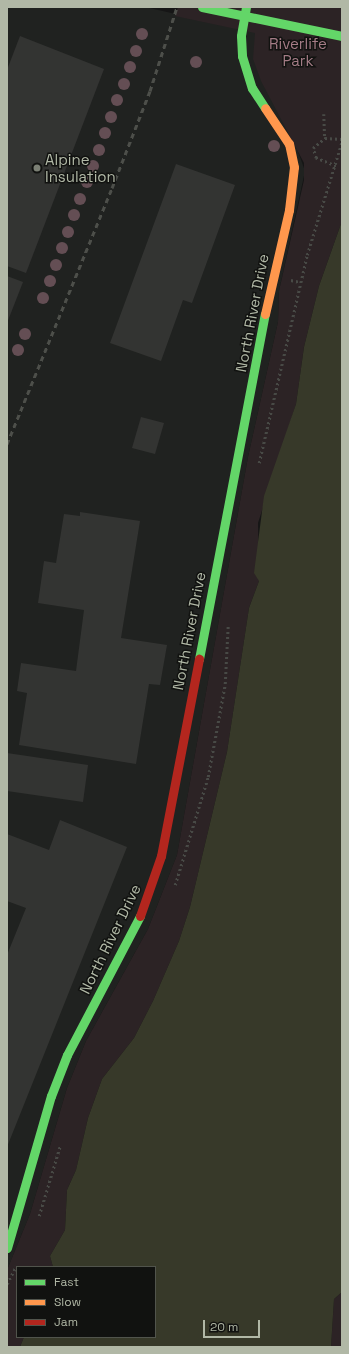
<!DOCTYPE html>
<style>
body{margin:0}
#map{position:relative;width:349px;height:1354px;overflow:hidden;background:#161616;font-family:"Space Grotesk",sans-serif}
div>[style]{position:absolute}
.built>*{inset:0;background:#202220}
.green>*{inset:0;background:#2c2325}
.water>*{inset:0;background:#373929}
.building>*{inset:0;background:#333432}
.path>*{height:2.5px;margin-top:-1.25px;transform-origin:0;background:repeating-linear-gradient(90deg,#484a46 0 2px,transparent 0 5px)}
.fast>*{height:9px;margin:-4.5px;padding:0 4.5px;transform-origin:4.5px;border-radius:4.5px;background:#63d668}
.slow>*{height:9px;margin:-4.5px;padding:0 4.5px;transform-origin:4.5px;border-radius:4.5px;background:#ff974d}
.jam>*{height:9px;margin:-4.5px;padding:0 4.5px;transform-origin:4.5px;border-radius:4.5px;background:#b3261e}
.rail>*{height:3px;margin-top:-1.5px;transform-origin:0;background:repeating-linear-gradient(90deg,#4d4f4a 0 5px,transparent 0 9px)}
.fast-bridge>*{height:9px;margin:-4.5px;padding:0 4.5px;transform-origin:4.5px;border-radius:4.5px;background:#63d668}
.trees>*{width:12px;height:12px;margin:-6px;border-radius:50%;background:#644e54}
.dots>*{width:11px;height:11px;translate:-50% -50%;box-sizing:border-box;border:2px solid #111210;border-radius:50%}
span{translate:-50% -50%;white-space:nowrap;text-align:center;line-height:1.15;-webkit-text-stroke:3px #111210;paint-order:stroke}
.park-label{font-size:15px;color:#a47c86}
.poi-label{font-size:15px;color:#b1b8a6}
.left{translate:0 -50%;text-align:left}
.street-label{font-size:15px;color:#b1b8a6}
.frame{position:absolute;inset:0;border:8px solid #b1b8a6;pointer-events:none}
.legend{position:absolute;left:16px;top:1266px;width:140px;height:72px;box-sizing:border-box;background:#111210;border:1px solid #51544c;margin:0;padding:5px 7px;list-style:none;font-size:12px;color:#b1b8a6}
.legend li{display:flex;align-items:center;gap:8px;height:20px}
.legend b{width:20px;border:1px solid #51544c}
.scale{position:absolute;left:203px;top:1320px;width:57px;height:18px;box-sizing:border-box;border:2px solid #b1b8a6;border-top:0;padding-left:5px;font-size:12px;line-height:14px;white-space:nowrap;color:#b1b8a6;-webkit-text-stroke:3px #111210;paint-order:stroke}
</style>
<div id="map">
<div class="built">
<div style="clip-path:polygon(7px 7px,145px 7px,255px 32px,305px 171px,279px 291px,278px 322px,248px 457px,177px 855px,148px 929px,86px 1041px,67px 1088px,30px 1214px,7px 1270px)"></div>
</div>
<div class="green">
<div style="clip-path:polygon(178px 7px,342px 7px,342px 221px,319px 286px,304px 347px,296px 404px,258px 523px,259px 581px,249px 608px,227px 752px,190px 907px,179px 941px,153px 1001px,134px 1038px,102px 1079px,88px 1118px,76px 1170px,67px 1190px,65px 1230px,50px 1256px,53px 1267px,17px 1267px,17px 1337px,24px 1337px,20px 1347px,7px 1347px,7px 1270px,30px 1214px,67px 1088px,86px 1041px,148px 929px,177px 855px,248px 457px,278px 322px,279px 291px,304px 180px,304px 163px,261px 81px,253px 59px,255px 33px,175px 16px)"></div>
<div style="clip-path:polygon(342px 1292px,342px 1347px,331px 1347px,334px 1299px)"></div>
</div>
<div class="water">
<div style="clip-path:polygon(342px 221px,342px 1292px,334px 1299px,331px 1347px,20px 1347px,24px 1337px,155px 1337px,155px 1267px,53px 1267px,50px 1256px,65px 1230px,67px 1190px,76px 1170px,88px 1118px,102px 1079px,134px 1038px,153px 1001px,179px 941px,190px 907px,227px 752px,249px 608px,259px 581px,254px 573px,264px 496px,296px 404px,304px 347px,319px 286px)"></div>
</div>
<div class="building">
<div style="clip-path:polygon(20px 36px,104px 69px,26px 273px,7px 266px,7px 70px)"></div>
<div style="clip-path:polygon(176px 164px,235px 185px,192px 303px,183px 300px,161px 361px,110px 343px)"></div>
<div style="clip-path:polygon(7px 276px,23px 282px,7px 323px)"></div>
<div style="clip-path:polygon(141px 417px,164px 423px,155px 454px,132px 448px)"></div>
<div style="clip-path:polygon(80px 512px,140px 521px,121px 638px,167px 645px,160px 685px,149px 684px,136px 764px,19px 745px,27px 693px,17px 691px,21px 663px,76px 671px,84px 610px,38px 603px,44px 561px,56px 563px,64px 514px,80px 516px)"></div>
<div style="clip-path:polygon(7px 753px,88px 765px,83px 802px,7px 791px)"></div>
<div style="clip-path:polygon(60px 820px,127px 847px,7px 1147px,7px 955px,26px 908px,7px 901px,7px 834px,49px 850px)"></div>
</div>
<div class="path">
<div style="left:324px;top:114px;width:24px;rotate:88deg"></div>
<div style="left:336px;top:166px;width:22px;rotate:-158deg"></div>
<div style="left:316px;top:158px;width:10px;rotate:-107deg"></div>
<div style="left:313px;top:148px;width:16px;rotate:-40deg"></div>
<div style="left:325px;top:138px;width:17px;rotate:3deg"></div>
<div style="left:291px;top:280px;width:9px;rotate:13deg"></div>
<div style="left:259px;top:463px;width:213px;rotate:-77deg"></div>
<div style="left:307px;top:255px;width:119px;rotate:-72.9deg"></div>
<div style="left:175px;top:885px;width:113px;rotate:-73deg"></div>
<div style="left:208px;top:777px;width:95px;rotate:-79.6deg"></div>
<div style="left:225px;top:684px;width:59px;rotate:-87.1deg"></div>
<div style="left:39px;top:1216px;width:73px;rotate:-73.3deg"></div>
<div style="left:7px;top:1284px;width:20px;rotate:-63deg"></div>
</div>
<div class="fast">
<div style="left:246px;top:7px;width:29px;rotate:100deg"></div>
<div style="left:241px;top:36px;width:20px;rotate:87deg"></div>
<div style="left:242px;top:56px;width:34px;rotate:73deg"></div>
<div style="left:252px;top:88px;width:24px;rotate:57deg"></div>
<div style="left:199px;top:659px;width:351px;rotate:-79.2deg"></div>
<div style="left:7px;top:1248px;width:158px;rotate:-73.9deg"></div>
<div style="left:51px;top:1096px;width:44px;rotate:-68.7deg"></div>
<div style="left:67px;top:1055px;width:157px;rotate:-62.3deg"></div>
</div>
<div class="slow">
<div style="left:265px;top:314px;width:107px;rotate:-77deg"></div>
<div style="left:289px;top:210px;width:43px;rotate:-83.4deg"></div>
<div style="left:294px;top:167px;width:24px;rotate:-102deg"></div>
<div style="left:289px;top:144px;width:43px;rotate:-123.7deg"></div>
</div>
<div class="jam">
<div style="left:140px;top:916px;width:64px;rotate:-70.7deg"></div>
<div style="left:161px;top:856px;width:201px;rotate:-79.1deg"></div>
</div>
<div class="rail">
<div style="left:7px;top:444px;width:277px;rotate:-67.7deg"></div>
<div style="left:112px;top:188px;width:104px;rotate:-68.6deg"></div>
<div style="left:150px;top:91px;width:88px;rotate:-72.2deg"></div>
</div>
<div class="fast-bridge">
<div style="left:202px;top:7px;width:143px;rotate:11.7deg"></div>
</div>
<div class="trees">
<div style="left:142px;top:34px"></div>
<div style="left:136px;top:51px"></div>
<div style="left:196px;top:62px"></div>
<div style="left:130px;top:67px"></div>
<div style="left:124px;top:84px"></div>
<div style="left:117px;top:100px"></div>
<div style="left:111px;top:117px"></div>
<div style="left:105px;top:133px"></div>
<div style="left:274px;top:146px"></div>
<div style="left:99px;top:150px"></div>
<div style="left:93px;top:166px"></div>
<div style="left:87px;top:182px"></div>
<div style="left:80px;top:199px"></div>
<div style="left:74px;top:215px"></div>
<div style="left:68px;top:232px"></div>
<div style="left:62px;top:248px"></div>
<div style="left:56px;top:265px"></div>
<div style="left:50px;top:281px"></div>
<div style="left:43px;top:298px"></div>
<div style="left:25px;top:334px"></div>
<div style="left:18px;top:350px"></div>
</div>
<div class="dots">
<div style="left:37px;top:168px;background:#7b7f74"></div>
</div>
<div class="park-label">
<span style="left:298px;top:52px">Riverlife<br>Park</span>
</div>
<div class="poi-label">
<span class="left" style="left:45px;top:168px">Alpine<br>Insulation</span>
</div>
<div class="street-label">
<span style="left:252px;top:313px;rotate:-79deg">North River Drive</span>
<span style="left:189px;top:631px;rotate:-79deg">North River Drive</span>
<span style="left:110px;top:939px;rotate:-64deg">North River Drive</span>
</div>
<div class="frame"></div>
<ul class="legend">
<li><b style="height:5px;background:#63d668"></b>Fast</li>
<li><b style="height:5px;background:#ff974d"></b>Slow</li>
<li><b style="height:5px;background:#b3261e"></b>Jam</li>
</ul>
<div class="scale">20 m</div>
</div>
